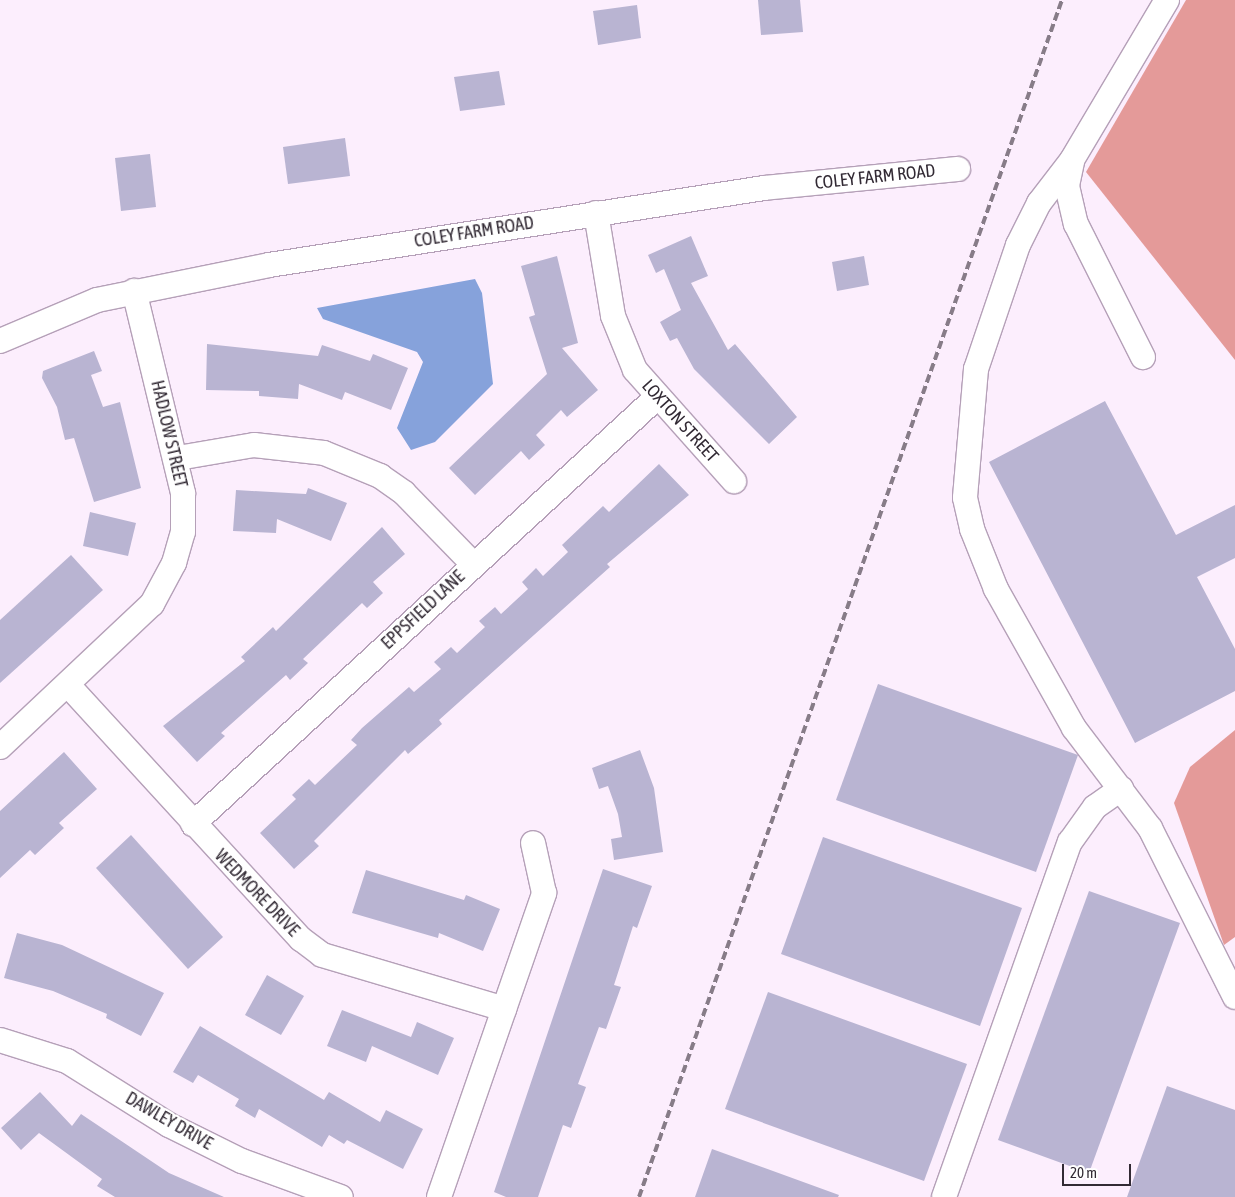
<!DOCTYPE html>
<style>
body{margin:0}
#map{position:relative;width:1235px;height:1197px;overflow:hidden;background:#fceefd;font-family:"Asap Condensed",sans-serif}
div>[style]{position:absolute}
.forest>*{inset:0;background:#e49a99}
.water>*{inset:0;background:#86a2db}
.building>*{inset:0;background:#b9b4d2}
.roads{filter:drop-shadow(1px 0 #b5a0b8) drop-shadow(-1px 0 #b5a0b8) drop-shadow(0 1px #b5a0b8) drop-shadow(0 -1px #b5a0b8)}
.minor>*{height:24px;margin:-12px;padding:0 12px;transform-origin:12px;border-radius:12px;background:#fff}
.rail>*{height:4px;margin-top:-2px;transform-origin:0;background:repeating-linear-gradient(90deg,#877c88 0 8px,transparent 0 12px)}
span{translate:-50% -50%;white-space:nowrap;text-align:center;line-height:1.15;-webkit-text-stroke:4.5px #fff;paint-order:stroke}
.street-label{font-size:18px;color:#322a34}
.scale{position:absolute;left:1062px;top:1164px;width:69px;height:22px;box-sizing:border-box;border:2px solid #322a34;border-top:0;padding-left:6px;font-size:15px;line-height:18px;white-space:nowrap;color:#322a34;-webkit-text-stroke:4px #fff;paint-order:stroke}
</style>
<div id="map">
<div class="forest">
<div style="clip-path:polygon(1186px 0,1235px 0,1235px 360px,1086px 172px)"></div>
<div style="clip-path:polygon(1235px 730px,1235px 937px,1224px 945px,1174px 803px,1190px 767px)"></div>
</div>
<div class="water">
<div style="clip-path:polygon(475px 279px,482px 293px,493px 384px,435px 442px,411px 450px,397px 428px,423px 362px,417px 352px,323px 319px,317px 308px)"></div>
</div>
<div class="building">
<div style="clip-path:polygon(758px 0,800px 0,803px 32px,761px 35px)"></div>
<div style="clip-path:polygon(637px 5px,641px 38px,598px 45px,593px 11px)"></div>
<div style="clip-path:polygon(499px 71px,505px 105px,460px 111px,454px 77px)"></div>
<div style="clip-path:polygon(345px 138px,350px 176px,288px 184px,283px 147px)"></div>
<div style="clip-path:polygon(150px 154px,156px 207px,121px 211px,115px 158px)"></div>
<div style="clip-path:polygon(691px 236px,708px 276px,691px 283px,728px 350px,735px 344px,797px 417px,769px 444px,694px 369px,677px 338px,670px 341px,660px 322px,681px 310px,664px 269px,656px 273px,648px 255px)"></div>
<div style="clip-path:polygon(557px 256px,578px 343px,562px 348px,598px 390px,567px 417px,561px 410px,536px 435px,545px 445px,529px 460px,521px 451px,475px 495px,449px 468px,547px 374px,529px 317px,535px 315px,521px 266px)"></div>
<div style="clip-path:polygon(864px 256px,869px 285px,837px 291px,832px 262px)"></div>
<div style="clip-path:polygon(207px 344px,318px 356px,322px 345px,370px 361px,373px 354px,408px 368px,391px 410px,345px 392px,342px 400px,299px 384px,298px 399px,259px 396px,259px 391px,206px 390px)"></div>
<div style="clip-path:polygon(94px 351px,102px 371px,91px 375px,103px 407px,120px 402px,141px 488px,94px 502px,74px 438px,65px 440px,57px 407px,42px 378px,43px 371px)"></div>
<div style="clip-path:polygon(1105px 401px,1176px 535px,1235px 505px,1235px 558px,1197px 577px,1235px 649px,1235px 691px,1135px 743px,989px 462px)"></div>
<div style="clip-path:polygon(659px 464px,689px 495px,607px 564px,610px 567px,439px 720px,442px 724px,408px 754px,405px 750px,314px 841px,319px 846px,294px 869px,260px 833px,296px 799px,292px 795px,309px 779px,315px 785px,357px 745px,351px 740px,362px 728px,409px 687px,414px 692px,441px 669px,434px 662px,451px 647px,457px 653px,485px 627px,479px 621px,495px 607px,501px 614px,528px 589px,522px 582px,536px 568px,543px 576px,568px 552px,562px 545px,603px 506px,609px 512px)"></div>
<div style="clip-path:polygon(308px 488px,347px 503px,331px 541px,277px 519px,276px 533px,233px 531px,236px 490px,306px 494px)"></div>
<div style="clip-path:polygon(90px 512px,136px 523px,128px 556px,83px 546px)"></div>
<div style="clip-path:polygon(382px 527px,405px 554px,373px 582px,383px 593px,367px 608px,362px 603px,303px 659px,308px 663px,290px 680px,286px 675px,221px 733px,225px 736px,197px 762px,163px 726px,245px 661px,241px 657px,273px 627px,276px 631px)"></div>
<div style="clip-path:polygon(71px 555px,103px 590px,0 683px,0 620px)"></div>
<div style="clip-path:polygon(878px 684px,1078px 755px,1036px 872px,836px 800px)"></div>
<div style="clip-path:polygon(640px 750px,654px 788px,663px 852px,614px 860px,611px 839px,622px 837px,618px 814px,608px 786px,599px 789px,592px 768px)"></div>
<div style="clip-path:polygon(64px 752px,97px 789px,59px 823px,64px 828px,35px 855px,30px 850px,0 878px,0 811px)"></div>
<div style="clip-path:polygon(131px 835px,223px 937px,188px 969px,96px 868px)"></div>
<div style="clip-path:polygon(823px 837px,1022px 908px,980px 1026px,781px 954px)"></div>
<div style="clip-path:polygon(603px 869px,652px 886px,637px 928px,633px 926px,614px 985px,621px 987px,606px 1029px,599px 1027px,578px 1084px,586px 1087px,571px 1128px,563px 1125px,538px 1197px,506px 1197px,494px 1192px)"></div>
<div style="clip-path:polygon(366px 870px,464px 900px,466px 895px,500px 909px,483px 951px,439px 933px,438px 938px,352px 913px)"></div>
<div style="clip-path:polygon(1089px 891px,1180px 923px,1089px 1173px,998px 1140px)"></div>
<div style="clip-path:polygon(17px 933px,62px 945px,164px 993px,141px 1036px,106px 1018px,107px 1014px,53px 991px,4px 978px)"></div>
<div style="clip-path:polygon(267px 975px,304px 996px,281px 1035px,245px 1015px)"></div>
<div style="clip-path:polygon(768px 992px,967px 1064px,924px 1181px,725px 1109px)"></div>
<div style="clip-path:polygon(342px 1010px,411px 1037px,417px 1022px,454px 1038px,438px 1075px,372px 1046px,366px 1062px,327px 1046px)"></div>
<div style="clip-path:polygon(200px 1026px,324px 1100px,329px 1092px,380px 1122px,386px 1110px,423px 1129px,403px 1169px,347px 1140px,344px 1144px,329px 1135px,322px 1147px,259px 1109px,255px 1118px,235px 1106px,239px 1099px,198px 1075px,193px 1083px,173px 1072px)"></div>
<div style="clip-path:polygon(1167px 1086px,1235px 1110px,1235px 1197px,1127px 1197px)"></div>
<div style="clip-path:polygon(40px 1092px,72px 1126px,81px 1114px,169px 1173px,224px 1197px,115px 1197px,97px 1186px,102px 1179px,39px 1133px,21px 1150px,1px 1128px)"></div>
<div style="clip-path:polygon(712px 1149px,839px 1195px,838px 1197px,695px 1197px)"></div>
</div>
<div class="roads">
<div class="minor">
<div style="left:1167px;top:0;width:186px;rotate:120.7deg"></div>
<div style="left:1072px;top:160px;width:54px;rotate:127.5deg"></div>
<div style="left:1039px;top:203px;width:47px;rotate:116.6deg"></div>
<div style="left:1018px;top:245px;width:131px;rotate:108.7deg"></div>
<div style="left:976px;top:369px;width:129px;rotate:94.9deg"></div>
<div style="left:965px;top:498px;width:32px;rotate:77deg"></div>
<div style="left:972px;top:529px;width:65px;rotate:68.2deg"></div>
<div style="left:996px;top:589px;width:159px;rotate:60.7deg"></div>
<div style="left:1074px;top:728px;width:126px;rotate:52.8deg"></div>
<div style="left:1150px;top:828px;width:189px;rotate:63.3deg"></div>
<div style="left:1072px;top:162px;width:25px;rotate:102deg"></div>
<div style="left:1067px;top:186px;width:39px;rotate:77deg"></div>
<div style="left:1076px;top:224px;width:149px;rotate:63.3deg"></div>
<div style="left:596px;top:213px;width:104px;rotate:80.6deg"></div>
<div style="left:613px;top:316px;width:58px;rotate:67.8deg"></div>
<div style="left:635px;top:370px;width:149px;rotate:48.3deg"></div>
<div style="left:0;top:341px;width:105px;rotate:-22.9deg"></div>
<div style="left:97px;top:300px;width:176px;rotate:-11.5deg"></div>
<div style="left:269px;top:265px;width:501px;rotate:-8.84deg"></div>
<div style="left:764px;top:188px;width:195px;rotate:-5.6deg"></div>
<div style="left:178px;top:458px;width:77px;rotate:-9.7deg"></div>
<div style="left:254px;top:445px;width:70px;rotate:6.5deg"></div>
<div style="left:324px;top:453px;width:61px;rotate:22.3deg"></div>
<div style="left:380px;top:476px;width:29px;rotate:35deg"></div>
<div style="left:404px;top:493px;width:99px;rotate:45.8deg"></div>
<div style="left:68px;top:685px;width:345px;rotate:47.5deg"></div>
<div style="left:301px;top:939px;width:26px;rotate:37deg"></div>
<div style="left:322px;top:955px;width:190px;rotate:16.5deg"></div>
<div style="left:0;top:747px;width:209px;rotate:-43.3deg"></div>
<div style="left:152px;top:604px;width:47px;rotate:-61.8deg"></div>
<div style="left:174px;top:563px;width:32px;rotate:-74deg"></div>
<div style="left:183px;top:532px;width:39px;rotate:-90deg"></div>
<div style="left:183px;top:493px;width:208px;rotate:-103.6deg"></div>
<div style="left:193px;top:824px;width:629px;rotate:-42.62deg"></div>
<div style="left:0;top:1040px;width:70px;rotate:17.4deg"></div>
<div style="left:67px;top:1061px;width:120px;rotate:32.1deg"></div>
<div style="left:169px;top:1125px;width:81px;rotate:26.3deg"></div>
<div style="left:242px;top:1161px;width:105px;rotate:20deg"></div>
<div style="left:439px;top:1197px;width:322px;rotate:-70.9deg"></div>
<div style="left:544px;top:893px;width:51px;rotate:-102.4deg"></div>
<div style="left:944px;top:1197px;width:377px;rotate:-70.5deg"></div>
<div style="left:1070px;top:842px;width:43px;rotate:-54.5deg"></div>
<div style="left:1095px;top:807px;width:32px;rotate:-35deg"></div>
</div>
</div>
<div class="rail">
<div style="left:639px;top:1197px;width:1270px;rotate:-70.54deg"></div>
</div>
<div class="street-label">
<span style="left:875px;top:177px;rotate:-6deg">COLEY FARM ROAD</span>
<span style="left:474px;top:232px;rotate:-9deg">COLEY FARM ROAD</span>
<span style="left:680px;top:421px;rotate:48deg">LOXTON STREET</span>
<span style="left:169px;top:434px;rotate:77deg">HADLOW STREET</span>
<span style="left:423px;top:610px;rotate:-43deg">EPPSFIELD LANE</span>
<span style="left:257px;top:893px;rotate:46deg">WEDMORE DRIVE</span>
<span style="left:169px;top:1121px;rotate:30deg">DAWLEY DRIVE</span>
</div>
<div class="scale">20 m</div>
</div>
